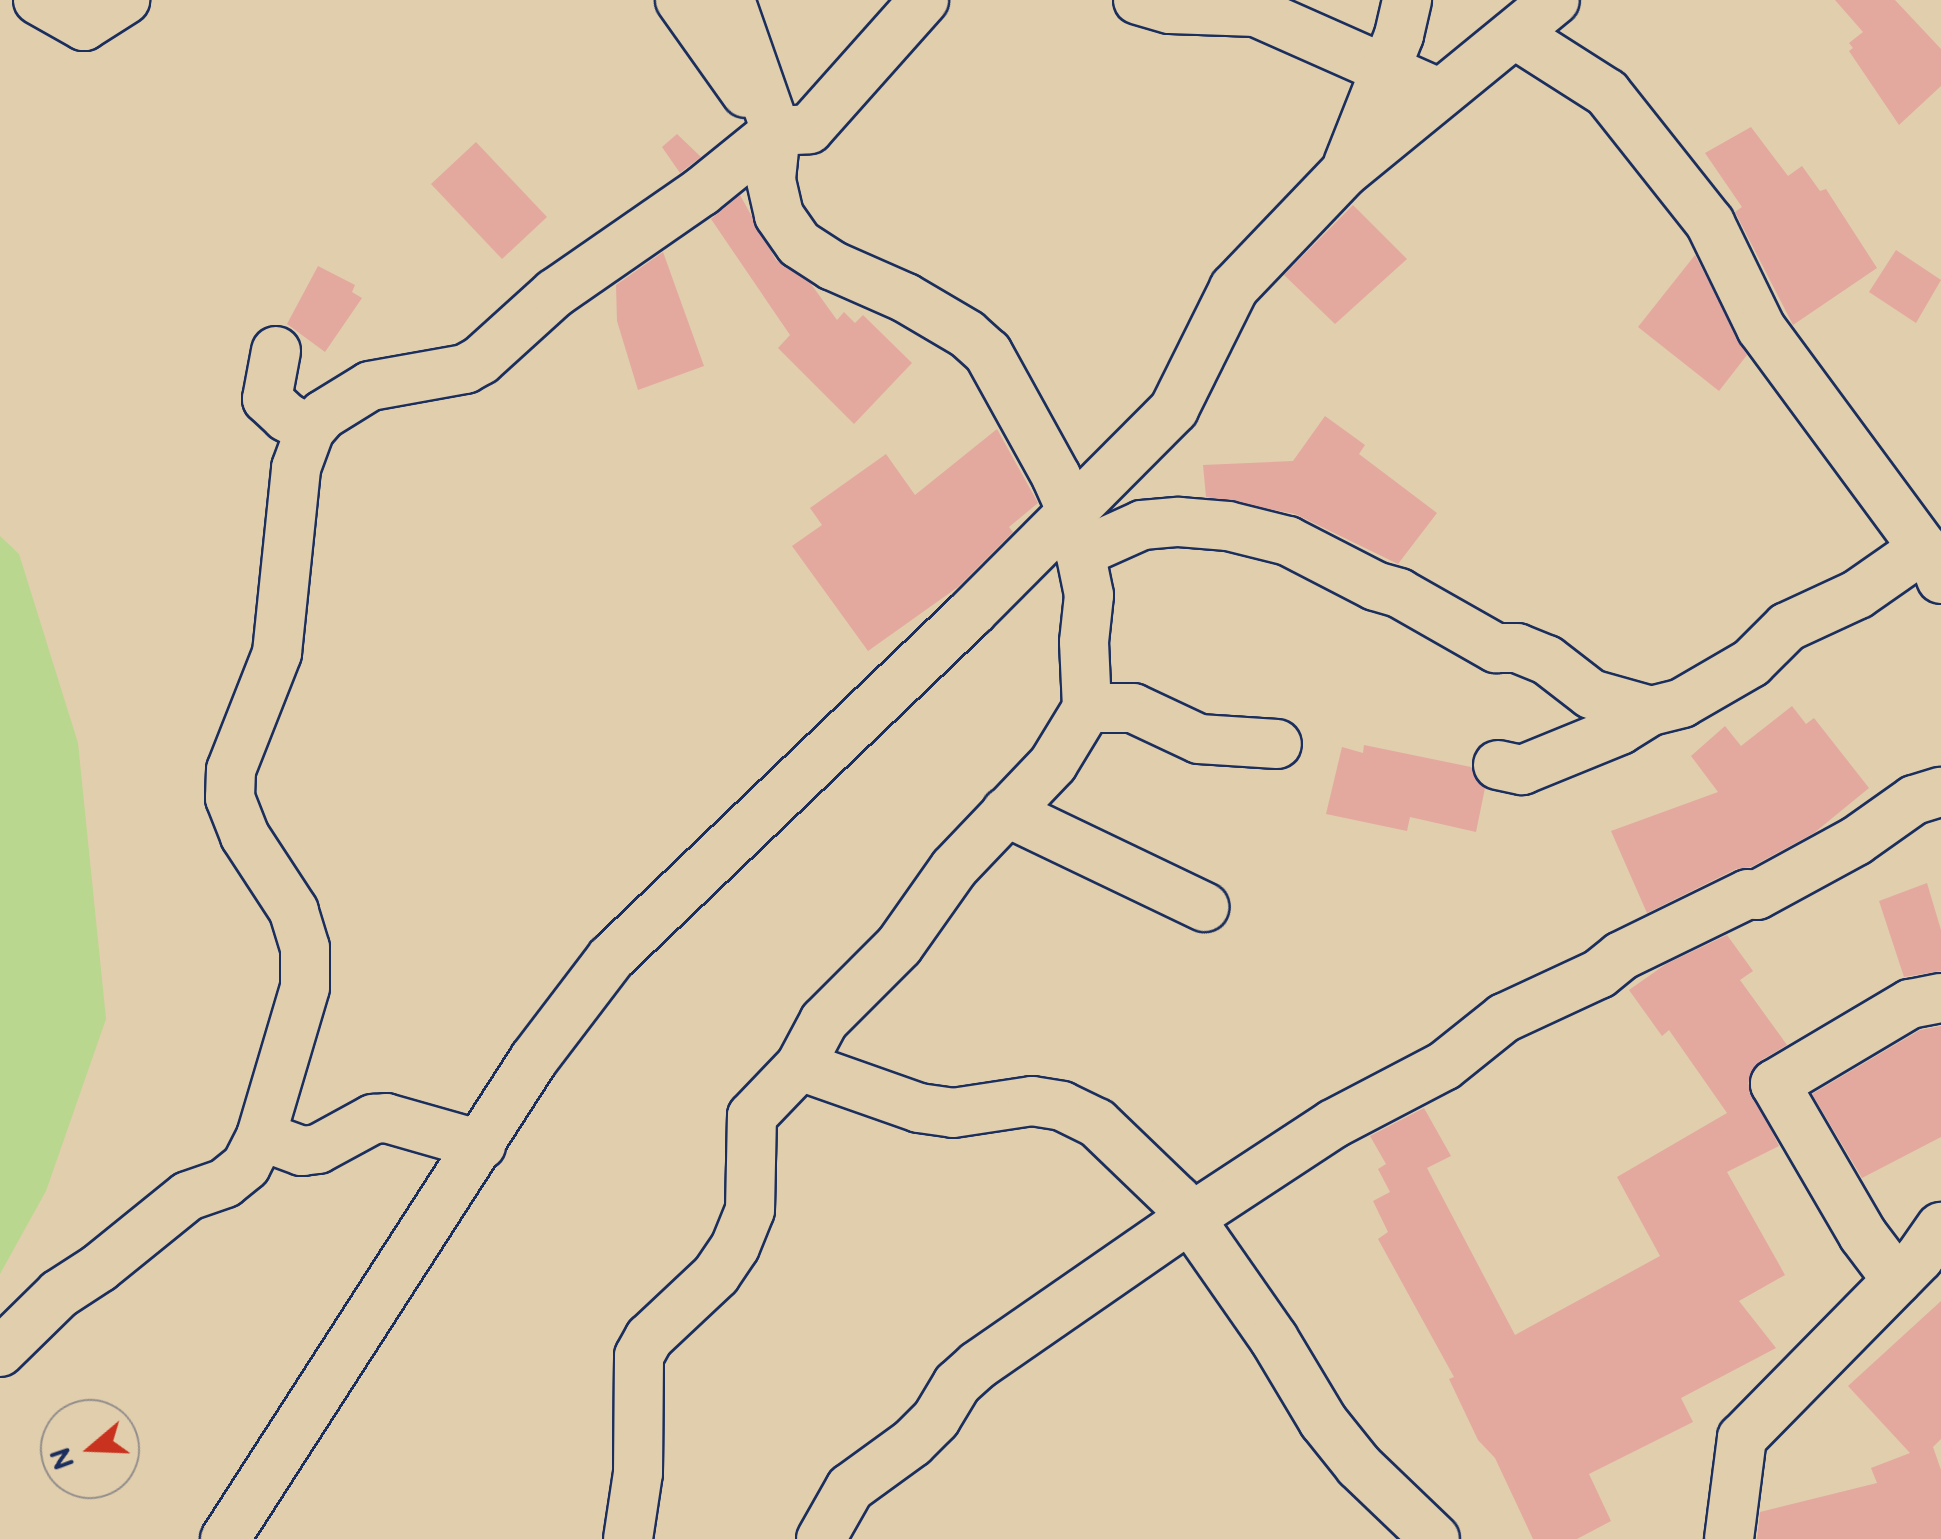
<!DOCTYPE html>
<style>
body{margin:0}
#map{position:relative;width:1941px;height:1539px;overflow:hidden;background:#e1ceac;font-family:"Balsamiq Sans",sans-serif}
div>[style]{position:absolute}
.green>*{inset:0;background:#b9d78f}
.building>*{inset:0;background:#e3a99f}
.roads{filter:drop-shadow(2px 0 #1b2f5e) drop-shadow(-2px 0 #1b2f5e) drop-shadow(0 2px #1b2f5e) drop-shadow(0 -2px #1b2f5e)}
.minor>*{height:48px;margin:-24px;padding:0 24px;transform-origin:24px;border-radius:24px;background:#e1ceac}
span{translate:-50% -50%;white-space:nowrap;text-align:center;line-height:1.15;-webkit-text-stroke:9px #e1ceac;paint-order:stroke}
.north{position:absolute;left:40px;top:1399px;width:100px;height:100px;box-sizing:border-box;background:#e1ceac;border:2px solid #928e8d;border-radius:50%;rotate:251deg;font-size:28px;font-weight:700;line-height:40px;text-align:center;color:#1b2f5e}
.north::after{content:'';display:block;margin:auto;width:35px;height:45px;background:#c8321e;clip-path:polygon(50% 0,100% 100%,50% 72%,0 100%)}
</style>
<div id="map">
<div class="green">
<div style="clip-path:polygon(0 536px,19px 554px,78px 743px,106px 1019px,46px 1191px,0 1274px)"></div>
</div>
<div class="building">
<div style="clip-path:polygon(1835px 0,1895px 0,1941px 49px,1941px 86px,1899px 125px,1849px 51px,1853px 48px,1849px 43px,1863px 32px)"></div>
<div style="clip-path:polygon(1751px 127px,1788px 176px,1802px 166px,1820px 191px,1826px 189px,1877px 268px,1793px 325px,1735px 212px,1742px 207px,1705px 153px)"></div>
<div style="clip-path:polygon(677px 134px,701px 157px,680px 173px,662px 147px)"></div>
<div style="clip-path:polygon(476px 142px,547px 217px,502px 259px,431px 184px)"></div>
<div style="clip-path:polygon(740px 195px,776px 260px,811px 284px,837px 320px,844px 312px,855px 323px,863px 315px,912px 363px,854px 424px,778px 348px,790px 335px,711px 219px)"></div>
<div style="clip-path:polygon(1353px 205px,1407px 259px,1335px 324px,1284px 275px)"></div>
<div style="clip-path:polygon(1896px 250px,1941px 280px,1916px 323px,1869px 292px)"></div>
<div style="clip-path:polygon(663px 252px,704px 366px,638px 390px,617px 321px,616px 285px)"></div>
<div style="clip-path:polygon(1695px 255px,1747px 355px,1719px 391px,1638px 327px)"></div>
<div style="clip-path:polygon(318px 266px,355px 285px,352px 292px,362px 298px,325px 352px,287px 324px)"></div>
<div style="clip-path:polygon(1325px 416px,1365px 445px,1359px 454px,1437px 513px,1398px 564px,1295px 514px,1206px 497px,1203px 465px,1293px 461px)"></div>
<div style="clip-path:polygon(997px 429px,1038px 503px,1009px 527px,1013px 532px,958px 587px,868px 651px,792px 546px,822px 525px,810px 508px,886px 454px,915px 495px)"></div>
<div style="clip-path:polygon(1792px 706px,1806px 724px,1814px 718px,1869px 788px,1814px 833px,1751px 867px,1736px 869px,1647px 913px,1611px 831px,1718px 792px,1691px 756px,1725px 726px,1741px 746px)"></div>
<div style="clip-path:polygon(1364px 745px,1471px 767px,1485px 788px,1476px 832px,1410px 817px,1407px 831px,1326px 814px,1342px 747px,1363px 753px)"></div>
<div style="clip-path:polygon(1927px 883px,1941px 930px,1941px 971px,1904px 977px,1879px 901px)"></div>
<div style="clip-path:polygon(1727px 935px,1753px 971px,1740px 980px,1787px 1045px,1760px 1061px,1748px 1083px,1779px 1146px,1727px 1172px,1785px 1275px,1739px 1301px,1776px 1348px,1681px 1398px,1693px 1422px,1589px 1474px,1611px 1521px,1577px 1539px,1533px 1539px,1495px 1458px,1478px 1440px,1449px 1379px,1454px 1377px,1378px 1239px,1388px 1232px,1373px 1201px,1390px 1192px,1378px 1169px,1386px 1164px,1370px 1136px,1424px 1108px,1451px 1156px,1427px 1168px,1515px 1335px,1660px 1256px,1617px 1177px,1727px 1113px,1669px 1030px,1662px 1036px,1629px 990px,1666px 964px)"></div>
<div style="clip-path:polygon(1941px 1026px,1941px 1137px,1862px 1178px,1812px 1094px,1920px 1030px)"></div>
<div style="clip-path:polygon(1941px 1301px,1941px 1439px,1933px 1447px,1941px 1470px,1941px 1539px,1757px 1539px,1760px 1512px,1877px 1483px,1871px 1468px,1910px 1453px,1848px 1386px)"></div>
</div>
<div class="roads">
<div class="minor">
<div style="left:38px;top:0;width:53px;rotate:29.5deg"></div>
<div style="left:84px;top:26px;width:49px;rotate:-32.4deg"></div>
<div style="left:680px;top:0;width:114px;rotate:54.6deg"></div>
<div style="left:1138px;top:0;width:33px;rotate:16deg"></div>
<div style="left:1170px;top:9px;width:86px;rotate:2deg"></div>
<div style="left:1256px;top:12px;width:200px;rotate:23.9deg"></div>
<div style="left:1516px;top:35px;width:108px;rotate:32.5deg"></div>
<div style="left:1607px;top:93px;width:166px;rotate:51.6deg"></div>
<div style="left:1710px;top:223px;width:117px;rotate:64.1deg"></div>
<div style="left:1761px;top:328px;width:295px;rotate:53.6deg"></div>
<div style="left:1936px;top:565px;width:15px;rotate:70deg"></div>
<div style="left:1348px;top:164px;width:139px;rotate:-68.4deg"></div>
<div style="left:1399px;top:35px;width:36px;rotate:-77deg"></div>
<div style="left:276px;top:351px;width:49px;rotate:100.6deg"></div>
<div style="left:267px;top:399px;width:26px;rotate:43deg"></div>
<div style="left:286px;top:417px;width:27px;rotate:28deg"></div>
<div style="left:1080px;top:553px;width:68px;rotate:-24.3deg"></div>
<div style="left:1142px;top:525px;width:37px;rotate:-5deg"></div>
<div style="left:1179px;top:522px;width:49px;rotate:4.7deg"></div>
<div style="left:1228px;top:526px;width:62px;rotate:14deg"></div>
<div style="left:1288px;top:541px;width:98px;rotate:27.3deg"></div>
<div style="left:1375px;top:586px;width:25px;rotate:16deg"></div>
<div style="left:1399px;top:593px;width:112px;rotate:29.6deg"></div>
<div style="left:1496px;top:648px;width:21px"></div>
<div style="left:1517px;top:648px;width:32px;rotate:22deg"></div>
<div style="left:1547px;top:660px;width:56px;rotate:37.7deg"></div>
<div style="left:1591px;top:694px;width:62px;rotate:15.8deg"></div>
<div style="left:1651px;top:711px;width:32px;rotate:-14deg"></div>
<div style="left:1682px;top:703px;width:80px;rotate:-30.1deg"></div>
<div style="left:1751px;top:663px;width:51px;rotate:-45deg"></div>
<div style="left:1787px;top:627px;width:78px;rotate:-24.9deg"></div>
<div style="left:1858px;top:594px;width:80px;rotate:-34.9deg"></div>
<div style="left:1087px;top:708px;width:46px"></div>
<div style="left:1133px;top:708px;width:73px;rotate:25.2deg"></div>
<div style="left:1199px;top:739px;width:78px;rotate:3.7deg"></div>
<div style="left:1498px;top:765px;width:25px;rotate:12deg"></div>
<div style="left:1522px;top:770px;width:106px;rotate:-22.2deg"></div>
<div style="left:1620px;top:730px;width:36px;rotate:-32deg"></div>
<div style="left:1006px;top:812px;width:220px;rotate:25.6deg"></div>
<div style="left:800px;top:1066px;width:126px;rotate:19.4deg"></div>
<div style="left:919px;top:1108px;width:34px;rotate:8deg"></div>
<div style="left:953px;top:1113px;width:80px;rotate:-8.6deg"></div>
<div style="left:1032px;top:1101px;width:30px;rotate:9deg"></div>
<div style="left:1062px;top:1106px;width:39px;rotate:26deg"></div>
<div style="left:1097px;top:1123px;width:111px;rotate:43.9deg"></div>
<div style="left:1177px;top:1200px;width:169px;rotate:55.1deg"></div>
<div style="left:1274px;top:1339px;width:96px;rotate:59.1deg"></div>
<div style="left:1323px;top:1421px;width:58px;rotate:51.3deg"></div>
<div style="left:1359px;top:1466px;width:105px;rotate:43.8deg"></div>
<div style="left:261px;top:1136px;width:44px;rotate:20.1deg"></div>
<div style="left:302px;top:1151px;width:16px;rotate:-7deg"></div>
<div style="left:318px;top:1149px;width:63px;rotate:-28.6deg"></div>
<div style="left:373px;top:1119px;width:13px;rotate:-4deg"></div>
<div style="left:386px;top:1118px;width:99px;rotate:15.9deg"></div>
<div style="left:1897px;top:1280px;width:56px;rotate:-127.1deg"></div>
<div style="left:1863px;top:1235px;width:175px;rotate:-120.2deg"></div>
<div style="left:1775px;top:1084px;width:157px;rotate:-30.7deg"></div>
<div style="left:1910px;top:1004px;width:32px;rotate:-11deg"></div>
<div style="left:0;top:1352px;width:83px;rotate:-44.5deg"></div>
<div style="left:59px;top:1294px;width:48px;rotate:-33deg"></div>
<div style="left:99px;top:1268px;width:114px;rotate:-39deg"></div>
<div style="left:188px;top:1196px;width:39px;rotate:-19deg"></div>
<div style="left:225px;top:1183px;width:27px;rotate:-39deg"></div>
<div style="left:246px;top:1166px;width:34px;rotate:-63deg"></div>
<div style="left:261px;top:1136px;width:155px;rotate:-73.5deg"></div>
<div style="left:305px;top:987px;width:39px;rotate:-90deg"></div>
<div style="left:305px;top:948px;width:39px;rotate:-107deg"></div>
<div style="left:294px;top:911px;width:90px;rotate:-123.2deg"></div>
<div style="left:245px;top:836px;width:41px;rotate:-111.5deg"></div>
<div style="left:230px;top:798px;width:28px;rotate:-88deg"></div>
<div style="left:231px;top:770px;width:126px;rotate:-68.5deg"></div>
<div style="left:277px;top:653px;width:186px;rotate:-84.1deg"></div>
<div style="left:296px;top:468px;width:40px;rotate:-69.8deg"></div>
<div style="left:310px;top:430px;width:20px;rotate:-49deg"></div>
<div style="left:323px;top:415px;width:55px;rotate:-31.7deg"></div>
<div style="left:370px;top:386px;width:97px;rotate:-10.1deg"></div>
<div style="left:465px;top:369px;width:18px;rotate:-29deg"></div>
<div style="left:481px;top:360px;width:100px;rotate:-42.2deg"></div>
<div style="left:555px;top:293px;width:178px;rotate:-34.7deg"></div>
<div style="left:701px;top:192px;width:97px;rotate:-39.1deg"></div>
<div style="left:776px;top:131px;width:33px;rotate:-3deg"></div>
<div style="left:809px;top:129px;width:173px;rotate:-48.3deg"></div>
<div style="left:225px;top:1539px;width:571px;rotate:-57.23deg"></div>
<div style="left:534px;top:1059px;width:127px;rotate:-52.7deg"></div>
<div style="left:611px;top:958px;width:500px;rotate:-43.78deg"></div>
<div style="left:972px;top:612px;width:286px;rotate:-45.1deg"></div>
<div style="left:1174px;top:409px;width:135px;rotate:-63.6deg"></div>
<div style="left:1234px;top:288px;width:161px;rotate:-46.3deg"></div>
<div style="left:1345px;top:172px;width:271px;rotate:-39.3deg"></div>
<div style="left:628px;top:1539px;width:67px;rotate:-81.4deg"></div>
<div style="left:638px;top:1473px;width:117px;rotate:-89.5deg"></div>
<div style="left:639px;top:1356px;width:21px;rotate:-61deg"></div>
<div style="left:649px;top:1338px;width:92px;rotate:-43.2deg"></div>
<div style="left:716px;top:1275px;width:34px;rotate:-56deg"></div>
<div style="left:735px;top:1247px;width:40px;rotate:-68deg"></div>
<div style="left:750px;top:1210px;width:94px;rotate:-88.8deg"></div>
<div style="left:752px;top:1116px;width:69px;rotate:-46.2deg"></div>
<div style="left:800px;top:1066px;width:51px;rotate:-61.9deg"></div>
<div style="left:824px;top:1021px;width:106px;rotate:-45deg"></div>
<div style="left:899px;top:946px;width:95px;rotate:-54.8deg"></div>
<div style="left:954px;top:868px;width:144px;rotate:-46.4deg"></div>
<div style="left:1053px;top:764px;width:66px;rotate:-58.7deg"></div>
<div style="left:1087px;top:708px;width:66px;rotate:-92.6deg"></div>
<div style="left:1084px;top:642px;width:47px;rotate:-83.9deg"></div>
<div style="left:1089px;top:595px;width:85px;rotate:-101.6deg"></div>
<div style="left:1072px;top:512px;width:39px;rotate:-114deg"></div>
<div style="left:1056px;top:476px;width:141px;rotate:-118.9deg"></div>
<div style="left:988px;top:353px;width:28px;rotate:-138deg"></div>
<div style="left:967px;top:334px;width:71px;rotate:-149.5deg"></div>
<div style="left:906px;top:298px;width:80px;rotate:-156.3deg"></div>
<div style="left:833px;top:266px;width:40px;rotate:-147.1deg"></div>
<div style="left:799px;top:244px;width:35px;rotate:-125deg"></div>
<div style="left:779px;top:215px;width:37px;rotate:-103deg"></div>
<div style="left:771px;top:179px;width:48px;rotate:-84.1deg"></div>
<div style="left:776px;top:131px;width:139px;rotate:-109.3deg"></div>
<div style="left:821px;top:1539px;width:59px;rotate:-60.4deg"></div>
<div style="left:850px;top:1488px;width:77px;rotate:-36deg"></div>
<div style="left:912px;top:1443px;width:34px;rotate:-45deg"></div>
<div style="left:936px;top:1419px;width:41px;rotate:-59deg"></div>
<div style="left:957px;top:1384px;width:28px;rotate:-42deg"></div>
<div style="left:978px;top:1365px;width:258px;rotate:-34.7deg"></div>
<div style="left:1190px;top:1218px;width:171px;rotate:-33.3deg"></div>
<div style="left:1333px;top:1124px;width:125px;rotate:-27.6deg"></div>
<div style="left:1444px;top:1066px;width:77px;rotate:-38.7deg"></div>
<div style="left:1504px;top:1018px;width:105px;rotate:-24.9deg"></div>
<div style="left:1599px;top:974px;width:28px;rotate:-39deg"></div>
<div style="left:1621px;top:956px;width:141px;rotate:-26deg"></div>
<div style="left:1748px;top:894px;width:9px;rotate:6deg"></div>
<div style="left:1757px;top:895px;width:113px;rotate:-28.6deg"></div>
<div style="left:1856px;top:841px;width:71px;rotate:-35.3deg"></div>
<div style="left:1914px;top:800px;width:28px;rotate:-17deg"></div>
<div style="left:1729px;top:1539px;width:102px;rotate:-82.7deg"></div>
<div style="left:1742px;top:1438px;width:252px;rotate:-45.5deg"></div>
<div style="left:1919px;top:1258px;width:38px;rotate:-55deg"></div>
</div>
</div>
<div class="north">N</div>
</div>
